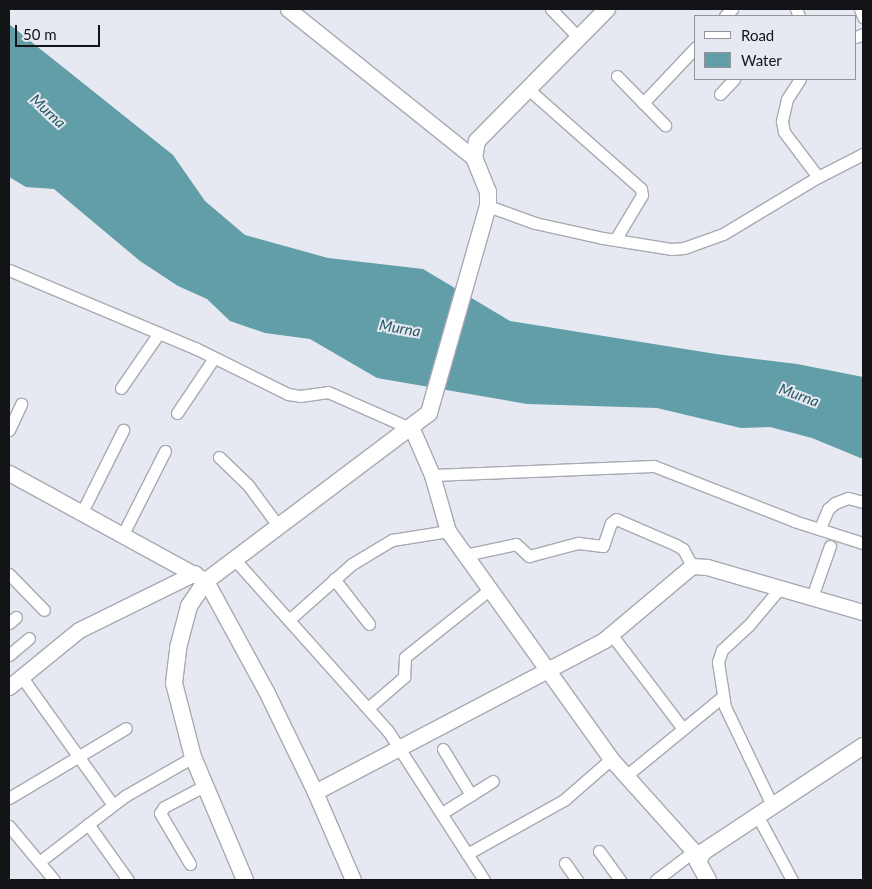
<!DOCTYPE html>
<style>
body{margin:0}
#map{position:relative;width:872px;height:889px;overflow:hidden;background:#e6e9f1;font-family:Lato,sans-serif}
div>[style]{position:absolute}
.water>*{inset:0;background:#619ea8}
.roads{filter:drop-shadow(1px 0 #a8aab2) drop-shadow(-1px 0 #a8aab2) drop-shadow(0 1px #a8aab2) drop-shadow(0 -1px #a8aab2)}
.minor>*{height:11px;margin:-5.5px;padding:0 5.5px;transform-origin:5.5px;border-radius:5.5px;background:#fff}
.tertiary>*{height:15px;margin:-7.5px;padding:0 7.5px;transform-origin:7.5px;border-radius:7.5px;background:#fff}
.secondary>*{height:16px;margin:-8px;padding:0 8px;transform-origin:8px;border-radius:8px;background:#fff}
span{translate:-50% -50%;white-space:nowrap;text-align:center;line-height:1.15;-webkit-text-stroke:4px #e6e9f1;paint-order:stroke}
.water-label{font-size:15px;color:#245961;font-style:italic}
.frame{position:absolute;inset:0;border:10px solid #131417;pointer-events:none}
.legend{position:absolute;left:694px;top:15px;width:162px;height:65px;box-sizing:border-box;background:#e6e9f1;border:1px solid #92949a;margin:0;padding:6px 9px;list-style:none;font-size:15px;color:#131417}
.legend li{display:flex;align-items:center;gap:10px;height:25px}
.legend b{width:25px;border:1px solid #92949a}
.scale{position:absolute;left:15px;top:25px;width:85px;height:22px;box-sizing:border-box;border:2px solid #131417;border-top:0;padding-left:6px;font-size:15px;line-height:18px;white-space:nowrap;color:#131417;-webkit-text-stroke:4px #e6e9f1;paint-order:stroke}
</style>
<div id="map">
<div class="water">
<div style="clip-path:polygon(9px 24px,173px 155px,205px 201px,245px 235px,328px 258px,423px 269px,510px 321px,716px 354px,797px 364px,863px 377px,863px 459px,812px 438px,770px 427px,741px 428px,657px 408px,527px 404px,377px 378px,310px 339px,265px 333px,230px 321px,207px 299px,178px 286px,140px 261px,54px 189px,26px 187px,9px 177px)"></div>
</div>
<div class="roads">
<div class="minor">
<div style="left:551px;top:9px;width:40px;rotate:46deg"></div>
<div style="left:796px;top:9px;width:8px;rotate:67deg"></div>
<div style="left:860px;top:9px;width:9px;rotate:69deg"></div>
<div style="left:725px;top:16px;width:10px;rotate:-45deg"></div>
<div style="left:856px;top:37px;width:8px;rotate:-23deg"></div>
<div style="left:617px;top:76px;width:69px;rotate:45.6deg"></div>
<div style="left:800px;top:79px;width:24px;rotate:123deg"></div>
<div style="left:787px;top:99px;width:23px;rotate:103deg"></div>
<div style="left:782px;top:121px;width:11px;rotate:80deg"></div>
<div style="left:784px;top:132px;width:56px;rotate:52.9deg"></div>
<div style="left:527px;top:88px;width:152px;rotate:41.5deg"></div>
<div style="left:641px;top:189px;width:6px;rotate:81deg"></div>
<div style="left:642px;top:195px;width:52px;rotate:121deg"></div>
<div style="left:720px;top:94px;width:21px;rotate:-47deg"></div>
<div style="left:643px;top:103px;width:77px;rotate:-46.6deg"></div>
<div style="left:488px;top:206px;width:50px;rotate:19.9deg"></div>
<div style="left:535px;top:223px;width:70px;rotate:12.4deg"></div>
<div style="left:603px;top:238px;width:70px;rotate:9.1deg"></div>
<div style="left:672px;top:249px;width:12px;rotate:-5deg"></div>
<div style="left:684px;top:248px;width:41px;rotate:-19.7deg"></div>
<div style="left:723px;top:234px;width:111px;rotate:-31deg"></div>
<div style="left:818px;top:177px;width:51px;rotate:-27.1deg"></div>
<div style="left:9px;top:270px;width:202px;rotate:22.8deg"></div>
<div style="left:195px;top:348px;width:104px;rotate:26.3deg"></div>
<div style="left:288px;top:394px;width:12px;rotate:9deg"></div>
<div style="left:300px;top:396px;width:28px;rotate:-8deg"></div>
<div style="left:328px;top:392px;width:92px;rotate:23.8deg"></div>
<div style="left:121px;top:388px;width:67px;rotate:-55.4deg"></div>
<div style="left:177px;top:413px;width:66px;rotate:-56.1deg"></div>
<div style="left:9px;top:430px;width:29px;rotate:-65deg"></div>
<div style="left:219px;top:457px;width:40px;rotate:44deg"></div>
<div style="left:248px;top:485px;width:52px;rotate:53.6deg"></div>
<div style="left:432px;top:475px;width:222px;rotate:-2.3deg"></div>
<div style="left:654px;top:466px;width:150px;rotate:21.4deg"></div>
<div style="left:794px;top:521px;width:72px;rotate:17.7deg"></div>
<div style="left:82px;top:512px;width:92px;rotate:-63.4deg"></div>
<div style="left:820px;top:528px;width:21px;rotate:-67deg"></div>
<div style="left:828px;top:509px;width:9px;rotate:-41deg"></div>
<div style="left:835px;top:503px;width:14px;rotate:-21deg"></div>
<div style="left:848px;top:498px;width:16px;rotate:15deg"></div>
<div style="left:123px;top:534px;width:93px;rotate:-63.2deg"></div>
<div style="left:465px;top:555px;width:52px;rotate:-12.2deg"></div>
<div style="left:516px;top:544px;width:18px;rotate:43deg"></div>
<div style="left:529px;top:556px;width:51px;rotate:-14.9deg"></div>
<div style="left:578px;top:543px;width:25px;rotate:7deg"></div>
<div style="left:603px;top:546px;width:24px;rotate:-71deg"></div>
<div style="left:611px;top:523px;width:6px;rotate:-39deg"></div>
<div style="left:616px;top:519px;width:65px;rotate:23.4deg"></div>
<div style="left:676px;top:545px;width:8px;rotate:30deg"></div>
<div style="left:683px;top:549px;width:19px;rotate:62deg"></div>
<div style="left:235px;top:560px;width:229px;rotate:48.2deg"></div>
<div style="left:388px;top:731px;width:177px;rotate:57.2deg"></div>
<div style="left:9px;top:574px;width:50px;rotate:45.8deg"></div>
<div style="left:334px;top:579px;width:57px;rotate:52.1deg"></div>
<div style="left:812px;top:597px;width:54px;rotate:-70.6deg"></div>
<div style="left:290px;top:619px;width:83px;rotate:-41.6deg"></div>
<div style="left:352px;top:564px;width:47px;rotate:-31deg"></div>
<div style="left:392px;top:540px;width:57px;rotate:-9.1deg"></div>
<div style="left:9px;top:623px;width:9px;rotate:-41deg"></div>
<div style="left:611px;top:634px;width:119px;rotate:52.8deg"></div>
<div style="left:9px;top:655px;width:26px;rotate:-40deg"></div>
<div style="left:21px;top:676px;width:158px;rotate:54.5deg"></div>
<div style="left:368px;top:708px;width:48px;rotate:-40.7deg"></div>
<div style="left:404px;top:677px;width:20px;rotate:-87deg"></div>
<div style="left:405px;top:657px;width:107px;rotate:-38.6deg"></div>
<div style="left:443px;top:749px;width:54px;rotate:58.7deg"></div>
<div style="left:627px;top:775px;width:123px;rotate:-39.4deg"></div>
<div style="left:9px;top:798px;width:136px;rotate:-30.9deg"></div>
<div style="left:772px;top:805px;width:109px;rotate:-115.6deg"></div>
<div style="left:725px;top:707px;width:46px;rotate:-98.8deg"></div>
<div style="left:718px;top:662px;width:13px;rotate:-72deg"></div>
<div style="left:722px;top:650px;width:35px;rotate:-43deg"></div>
<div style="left:748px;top:626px;width:50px;rotate:-49.9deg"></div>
<div style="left:442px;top:813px;width:60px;rotate:-32.1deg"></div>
<div style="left:757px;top:815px;width:74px;rotate:61.7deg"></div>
<div style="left:88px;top:824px;width:69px;rotate:54.5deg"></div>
<div style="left:9px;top:826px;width:70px;rotate:50.2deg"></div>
<div style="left:599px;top:851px;width:36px;rotate:54deg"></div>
<div style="left:467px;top:854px;width:111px;rotate:-29.1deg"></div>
<div style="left:564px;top:800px;width:62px;rotate:-41.1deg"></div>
<div style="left:39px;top:862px;width:108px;rotate:-37.5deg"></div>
<div style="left:125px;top:796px;width:78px;rotate:-29.8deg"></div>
<div style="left:565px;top:863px;width:21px;rotate:55deg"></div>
<div style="left:190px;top:864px;width:59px;rotate:-120.5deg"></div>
<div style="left:160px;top:813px;width:7px;rotate:-56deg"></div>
<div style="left:164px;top:807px;width:45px;rotate:-27.7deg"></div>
<div style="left:656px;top:880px;width:48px;rotate:-37.3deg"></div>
</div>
<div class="tertiary">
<div style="left:288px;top:9px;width:238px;rotate:38.7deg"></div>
<div style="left:412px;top:429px;width:50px;rotate:66.5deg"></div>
<div style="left:432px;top:475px;width:58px;rotate:74.1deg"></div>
<div style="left:448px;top:531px;width:280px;rotate:54.4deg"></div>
<div style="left:611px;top:759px;width:132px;rotate:48.1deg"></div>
<div style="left:9px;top:473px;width:225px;rotate:28.7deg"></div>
<div style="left:206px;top:581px;width:125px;rotate:61.4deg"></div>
<div style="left:266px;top:691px;width:112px;rotate:64.1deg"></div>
<div style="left:315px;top:792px;width:96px;rotate:66.6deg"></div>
<div style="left:9px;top:687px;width:90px;rotate:-39.2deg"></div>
<div style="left:79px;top:630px;width:129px;rotate:-26.2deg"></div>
<div style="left:315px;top:792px;width:327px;rotate:-27.7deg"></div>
<div style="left:604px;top:640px;width:115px;rotate:-40.1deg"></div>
<div style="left:692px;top:566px;width:15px;rotate:4deg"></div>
<div style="left:707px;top:567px;width:162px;rotate:16.1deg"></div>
</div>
<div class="secondary">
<div style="left:245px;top:880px;width:134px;rotate:-112.9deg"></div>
<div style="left:193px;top:757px;width:76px;rotate:-104.4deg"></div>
<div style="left:174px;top:683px;width:35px;rotate:-83deg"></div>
<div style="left:178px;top:648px;width:43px;rotate:-75.3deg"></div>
<div style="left:189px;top:606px;width:30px;rotate:-56deg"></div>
<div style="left:206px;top:581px;width:279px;rotate:-37deg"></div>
<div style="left:429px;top:413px;width:215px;rotate:-74.1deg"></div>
<div style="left:488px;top:206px;width:14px;rotate:-90deg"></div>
<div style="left:488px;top:192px;width:37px;rotate:-112deg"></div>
<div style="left:474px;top:158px;width:17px;rotate:-80deg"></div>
<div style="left:477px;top:141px;width:185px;rotate:-45.4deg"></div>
<div style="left:708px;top:880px;width:21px;rotate:-119deg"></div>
<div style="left:698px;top:862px;width:11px;rotate:-63deg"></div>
<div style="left:703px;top:852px;width:192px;rotate:-33.5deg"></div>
</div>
</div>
<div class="water-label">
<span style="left:48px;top:111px;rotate:43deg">Murna</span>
<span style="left:400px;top:328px;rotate:10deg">Murna</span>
<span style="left:799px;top:395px;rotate:20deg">Murna</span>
</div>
<div class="frame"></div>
<ul class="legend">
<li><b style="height:6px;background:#fff"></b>Road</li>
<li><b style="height:14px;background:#619ea8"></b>Water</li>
</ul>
<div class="scale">50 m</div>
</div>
